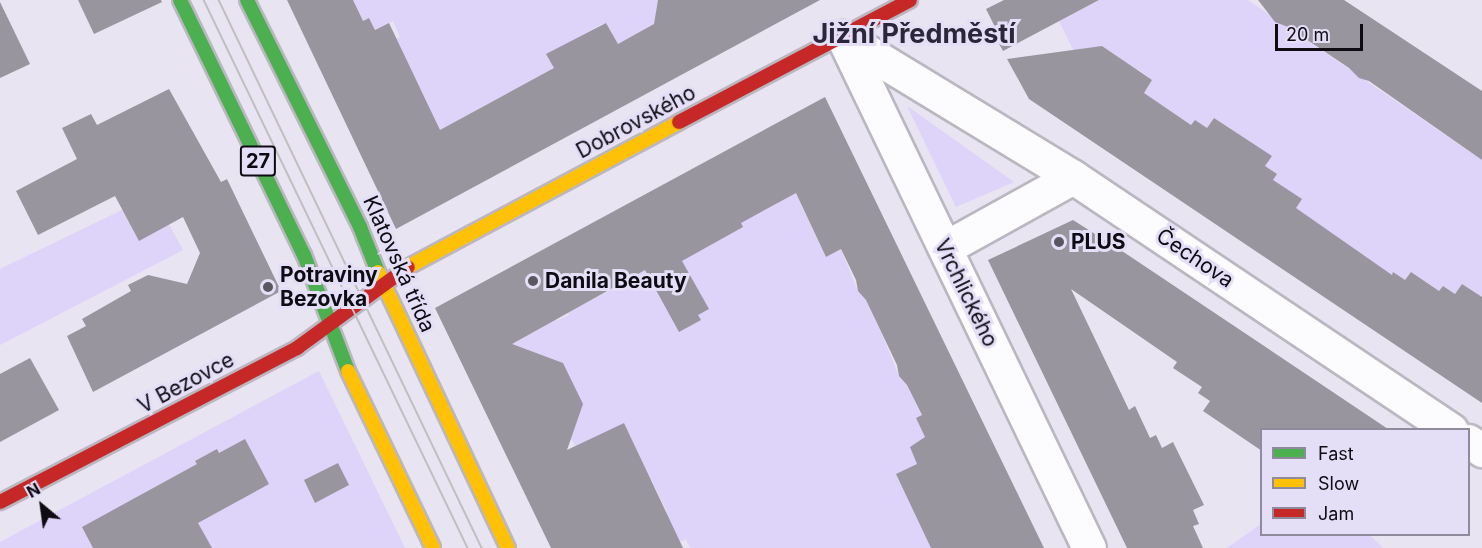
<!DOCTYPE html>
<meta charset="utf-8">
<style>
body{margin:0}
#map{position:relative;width:1482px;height:548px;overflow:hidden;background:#e8e4f1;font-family:Inter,sans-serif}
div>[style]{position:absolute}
.green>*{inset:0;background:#ded3f9}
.building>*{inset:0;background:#98959e}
.roads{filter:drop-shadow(2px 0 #bab7c1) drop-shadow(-2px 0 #bab7c1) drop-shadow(0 2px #bab7c1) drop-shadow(0 -2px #bab7c1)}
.street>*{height:33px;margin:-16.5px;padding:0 16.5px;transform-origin:16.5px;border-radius:16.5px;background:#fcfbfd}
.fast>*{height:14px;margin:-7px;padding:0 7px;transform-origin:7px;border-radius:7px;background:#4caf50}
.slow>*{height:14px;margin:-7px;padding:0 7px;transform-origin:7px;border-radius:7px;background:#ffc107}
.jam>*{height:14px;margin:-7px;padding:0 7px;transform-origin:7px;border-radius:7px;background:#c62828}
.tram>*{height:1.5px;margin:-0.75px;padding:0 0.75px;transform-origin:0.75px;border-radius:0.75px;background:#bfbec1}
.dots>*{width:16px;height:16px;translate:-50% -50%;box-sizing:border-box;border:3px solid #e5def7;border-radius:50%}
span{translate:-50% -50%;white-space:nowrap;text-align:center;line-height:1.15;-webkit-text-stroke:6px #e5def7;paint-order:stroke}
.shield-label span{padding:2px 4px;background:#e5def7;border:2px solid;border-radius:4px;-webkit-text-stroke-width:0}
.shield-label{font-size:20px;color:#0e0b13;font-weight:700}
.street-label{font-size:21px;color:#0e0b13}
.poi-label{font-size:21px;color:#0e0b13;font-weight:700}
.left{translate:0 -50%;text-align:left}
.district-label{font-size:27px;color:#2b2638;font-weight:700}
.legend{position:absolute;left:1260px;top:428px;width:210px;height:108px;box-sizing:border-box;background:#e5def7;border:2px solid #8f8a9c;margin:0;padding:8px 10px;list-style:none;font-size:18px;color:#0e0b13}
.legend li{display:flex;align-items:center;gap:12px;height:30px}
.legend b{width:30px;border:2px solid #8f8a9c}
.north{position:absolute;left:12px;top:476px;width:60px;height:60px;-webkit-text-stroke:4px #e5def7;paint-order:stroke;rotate:331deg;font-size:16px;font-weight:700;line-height:24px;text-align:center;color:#0e0b13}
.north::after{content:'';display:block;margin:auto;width:21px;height:27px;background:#0e0b13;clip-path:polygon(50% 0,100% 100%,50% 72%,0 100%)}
.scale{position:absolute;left:1275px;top:24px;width:88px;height:27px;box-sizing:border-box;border:3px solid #0e0b13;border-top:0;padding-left:8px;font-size:18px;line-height:21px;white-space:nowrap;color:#0e0b13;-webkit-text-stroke:4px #e5def7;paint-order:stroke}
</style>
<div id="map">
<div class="green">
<div style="clip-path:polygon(353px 0,697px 0,619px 46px,608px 27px,602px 24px,547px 55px,562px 84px,515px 90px,477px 110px,439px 138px,428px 104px,413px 74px,382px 45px,400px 37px,393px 21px,375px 30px,369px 18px,361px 22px)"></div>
<div style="clip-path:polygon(1100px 0,1248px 0,1482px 160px,1482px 297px,1462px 284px,1455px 294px,1443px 286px,1439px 291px,1411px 272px,1405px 280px,1392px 276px,1296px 208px,1273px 180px,1277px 174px,1265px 166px,1271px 156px,1214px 118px,1207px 128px,1195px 120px,1191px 125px,1163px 106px,1136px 106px,1152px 80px,1137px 69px,1130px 79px,1110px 66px,1117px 56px,1102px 46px,1083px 70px,1059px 21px)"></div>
<div style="clip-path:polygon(907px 106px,1014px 182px,956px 207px)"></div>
<div style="clip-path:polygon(805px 170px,801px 204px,826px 257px,841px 249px,857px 289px,866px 300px,881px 332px,899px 376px,906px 383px,922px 416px,916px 418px,925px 437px,912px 448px,915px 459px,924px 461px,978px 548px,690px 548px,686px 539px,668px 548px,640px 525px,667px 512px,651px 479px,612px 497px,602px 475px,640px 457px,624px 423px,597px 436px,580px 456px,572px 440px,565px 442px,510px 353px,510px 341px,515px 343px,521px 339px,523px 333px,550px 319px,558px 320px,569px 315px,568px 312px,638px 276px,633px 265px,700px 251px,742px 227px,735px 213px,751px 218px,778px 203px)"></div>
<div style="clip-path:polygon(153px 195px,183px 250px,0 345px,0 269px)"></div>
<div style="clip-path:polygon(319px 371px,405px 548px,0 548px,0 542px)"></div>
<div style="clip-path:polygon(1261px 524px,1262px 534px,1370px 535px,1383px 548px,1227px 548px)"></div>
</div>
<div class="building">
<div style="clip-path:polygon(78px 0,161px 0,162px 2px,94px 34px)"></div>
<div style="clip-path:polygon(287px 0,353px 0,363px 21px,369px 18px,375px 30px,389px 23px,440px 130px,554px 68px,546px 54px,606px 23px,618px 44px,654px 24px,658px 0,820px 0,396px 229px)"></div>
<div style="clip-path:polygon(1004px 0,1099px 0,1003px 51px,992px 31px,996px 29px,986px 9px)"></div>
<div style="clip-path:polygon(1258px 0,1344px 0,1482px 91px,1482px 160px,1369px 81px,1359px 78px,1349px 68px,1288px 27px,1275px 22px)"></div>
<div style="clip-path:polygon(0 2px,30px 64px,0 78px)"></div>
<div style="clip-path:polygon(1102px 46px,1152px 80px,1144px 93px,1191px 125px,1195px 120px,1207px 128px,1214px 118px,1272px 156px,1265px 166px,1277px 174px,1273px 180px,1302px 199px,1296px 208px,1392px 275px,1393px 272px,1405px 280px,1411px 272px,1439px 291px,1443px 286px,1455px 294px,1462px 284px,1482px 297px,1482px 403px,1029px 99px,1007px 59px)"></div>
<div style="clip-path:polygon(169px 89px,221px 182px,227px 179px,281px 291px,93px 392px,67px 336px,86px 326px,82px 319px,131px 291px,128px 285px,148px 275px,187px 284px,200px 253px,183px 217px,139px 241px,115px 196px,38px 235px,16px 191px,77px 159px,62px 128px,91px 114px,97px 125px)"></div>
<div style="clip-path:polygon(825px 97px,1044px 548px,931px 548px,896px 474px,917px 464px,910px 447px,925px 437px,916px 418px,922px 415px,907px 385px,899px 376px,897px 365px,866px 300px,858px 291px,856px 280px,841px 249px,826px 257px,796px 193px,741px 223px,743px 227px,682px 261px,709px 309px,698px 315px,701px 320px,679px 332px,645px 270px,512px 344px,563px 363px,583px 404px,567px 450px,624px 423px,683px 548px,551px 548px,435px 308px)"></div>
<div style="clip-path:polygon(1073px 220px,1125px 253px,1388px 429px,1262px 429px,1262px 451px,1203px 411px,1210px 401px,1198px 393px,1202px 387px,1173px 368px,1177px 362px,1071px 289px,1129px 410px,1135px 406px,1150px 438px,1156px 435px,1162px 448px,1173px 442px,1204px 505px,1193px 510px,1199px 524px,1193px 526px,1203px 548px,1127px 548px,988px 260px)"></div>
<div style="clip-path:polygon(30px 358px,59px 410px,0 442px,0 374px)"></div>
<div style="clip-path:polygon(245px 439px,269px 484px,198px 523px,212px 548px,93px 548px,82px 527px,197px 464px,195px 461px,217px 449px,219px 453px)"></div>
<div style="clip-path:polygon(338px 463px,349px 485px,315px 503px,304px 480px)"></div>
</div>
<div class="roads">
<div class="street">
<div style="left:843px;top:37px;width:269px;rotate:31.3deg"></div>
<div style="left:1073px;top:177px;width:455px;rotate:33.8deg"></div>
<div style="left:843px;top:37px;width:567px;rotate:64.29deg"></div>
<div style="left:945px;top:248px;width:146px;rotate:-29deg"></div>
<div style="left:1468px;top:441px;width:17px;rotate:33deg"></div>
</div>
<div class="fast">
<div style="left:180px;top:0;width:284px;rotate:64.1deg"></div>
<div style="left:304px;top:255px;width:124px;rotate:69.2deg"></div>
<div style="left:247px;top:0;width:254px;rotate:63.5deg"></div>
<div style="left:360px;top:227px;width:48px;rotate:68.2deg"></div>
</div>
<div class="slow">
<div style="left:408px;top:267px;width:307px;rotate:-28.1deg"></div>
<div style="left:378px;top:272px;width:305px;rotate:64.8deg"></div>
<div style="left:348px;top:371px;width:196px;rotate:64.3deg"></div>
</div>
<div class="jam">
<div style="left:679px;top:122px;width:261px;rotate:-27.8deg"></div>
<div style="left:0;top:502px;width:335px;rotate:-27.4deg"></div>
<div style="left:297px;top:348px;width:137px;rotate:-36.1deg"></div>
</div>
</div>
<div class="tram">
<div style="left:204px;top:0;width:608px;rotate:64.28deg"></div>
<div style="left:219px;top:0;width:608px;rotate:64.36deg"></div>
</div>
<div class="dots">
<div style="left:1059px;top:242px;background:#5a5761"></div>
<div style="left:533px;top:281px;background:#5a5761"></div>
<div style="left:268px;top:287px;background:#5a5761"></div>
</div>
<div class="shield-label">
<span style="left:258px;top:161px">27</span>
</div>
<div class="street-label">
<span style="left:636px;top:122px;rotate:-28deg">Dobrovského</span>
<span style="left:1195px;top:258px;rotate:34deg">Čechova</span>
<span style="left:399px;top:264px;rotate:66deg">Klatovská třída</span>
<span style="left:966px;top:293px;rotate:64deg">Vrchlického</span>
<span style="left:186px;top:383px;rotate:-28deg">V Bezovce</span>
</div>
<div class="poi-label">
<span class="left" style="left:1071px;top:242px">PLUS</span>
<span class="left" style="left:280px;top:287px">Potraviny<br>Bezovka</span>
<span class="left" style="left:545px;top:281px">Danila Beauty</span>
</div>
<div class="district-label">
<span style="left:914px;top:34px">Jižní Předměstí</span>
</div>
<ul class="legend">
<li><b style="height:8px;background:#4caf50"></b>Fast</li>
<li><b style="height:8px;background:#ffc107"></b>Slow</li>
<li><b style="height:8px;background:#c62828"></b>Jam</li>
</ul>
<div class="north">N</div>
<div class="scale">20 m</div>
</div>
